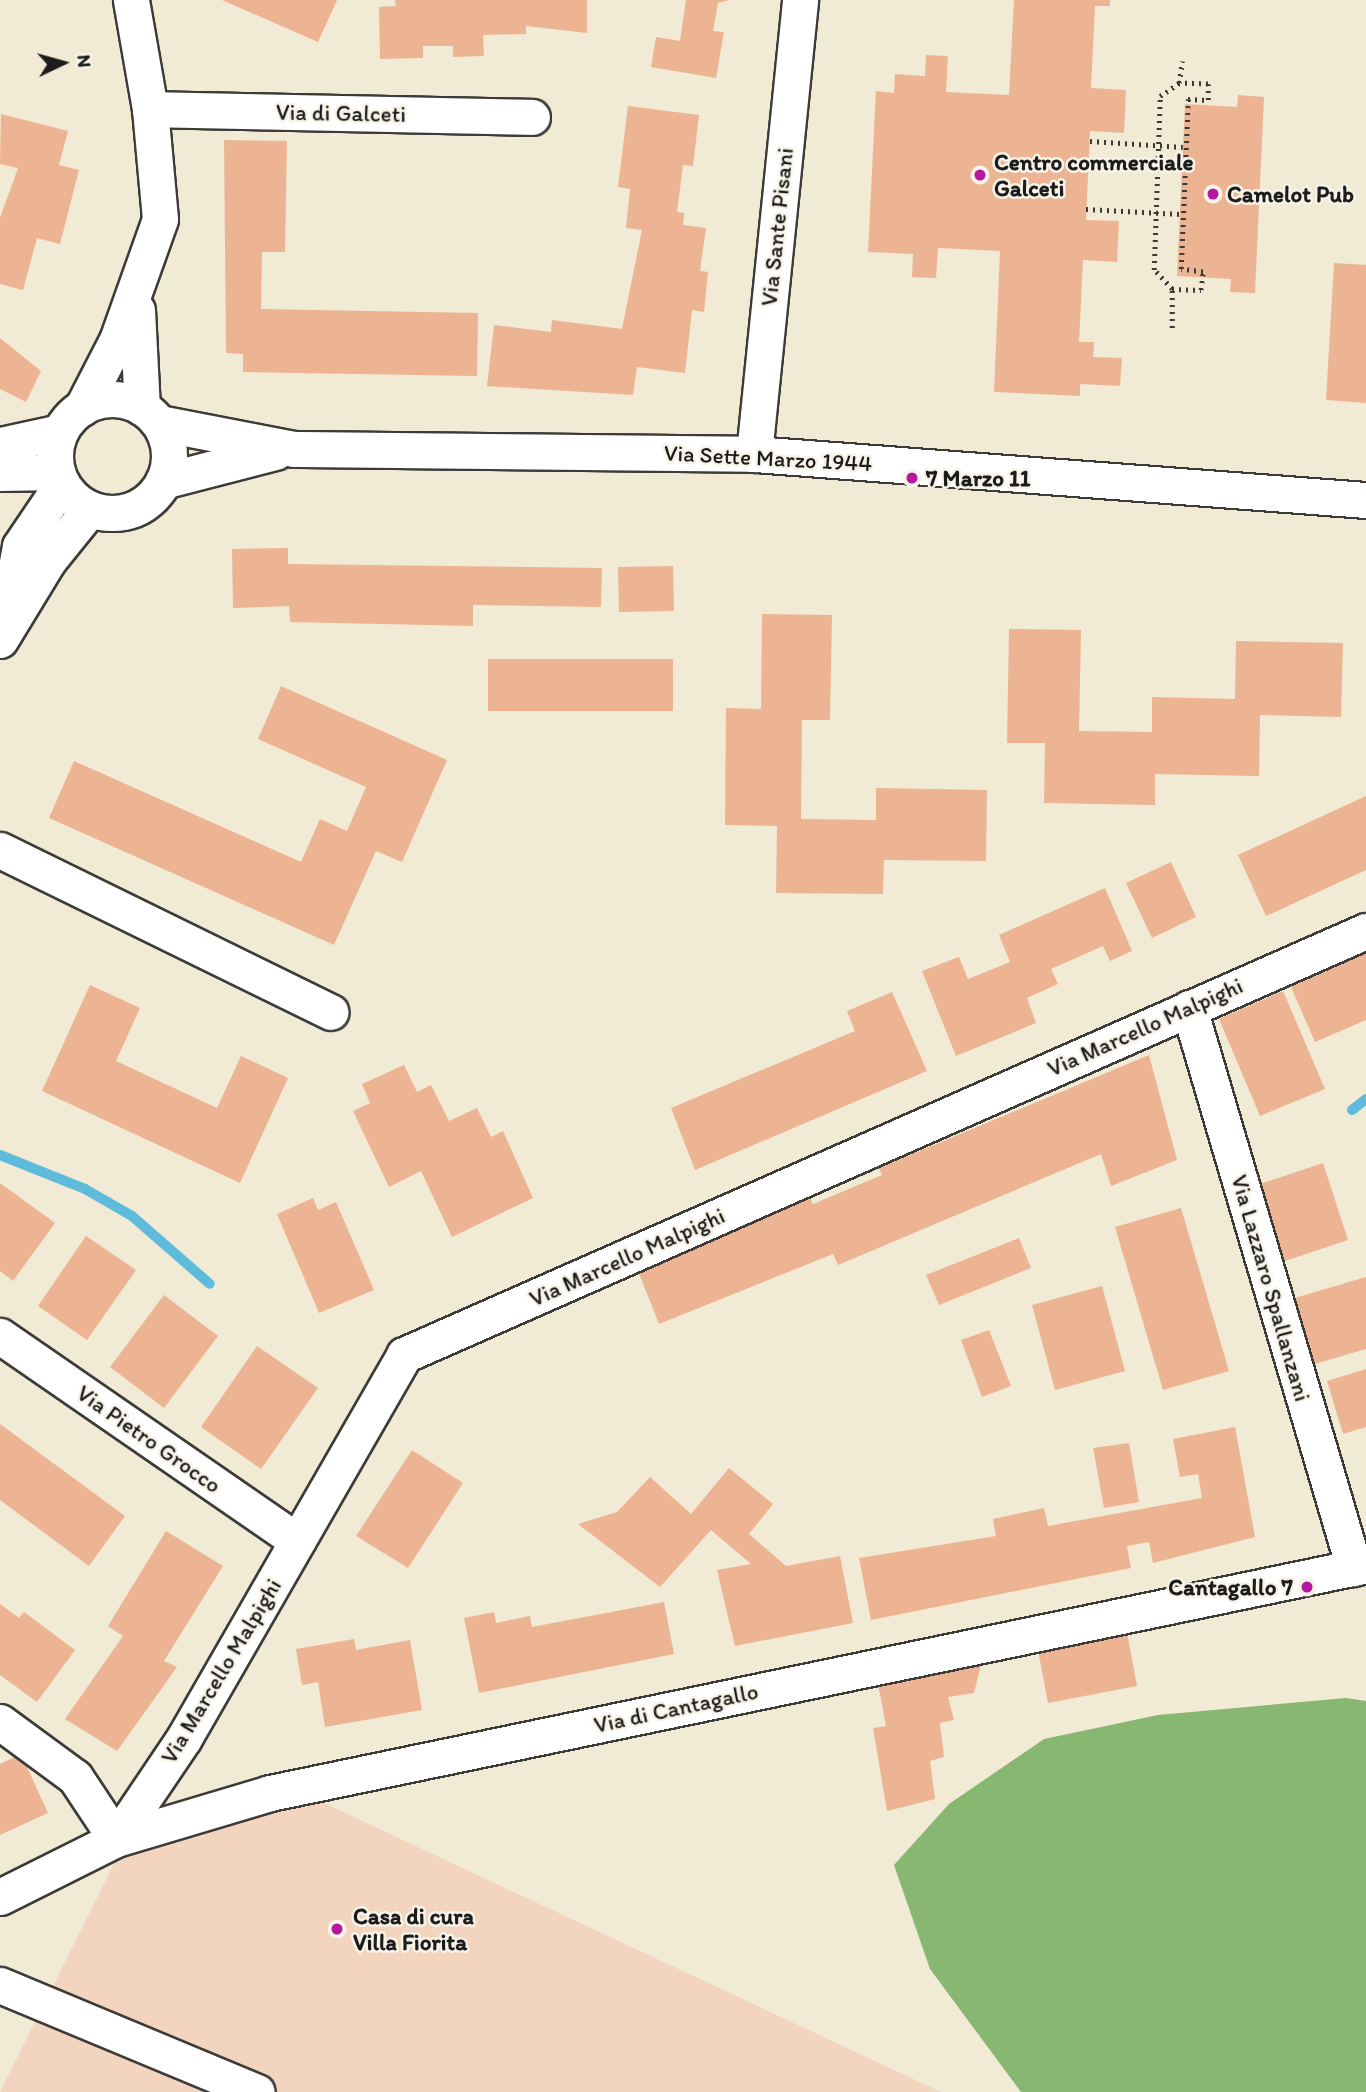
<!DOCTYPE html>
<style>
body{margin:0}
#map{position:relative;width:1366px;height:2092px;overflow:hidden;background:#f1ead4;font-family:Itim,sans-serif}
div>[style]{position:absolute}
.built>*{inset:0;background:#f3d4bf}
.forest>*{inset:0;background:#87b771}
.stream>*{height:10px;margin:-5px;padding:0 5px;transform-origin:5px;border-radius:5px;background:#5ebbdc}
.building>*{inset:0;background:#ecb493}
.path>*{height:4.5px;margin-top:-2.25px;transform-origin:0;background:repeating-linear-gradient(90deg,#3c3b38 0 2px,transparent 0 7px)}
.roads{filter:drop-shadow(2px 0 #3c3b38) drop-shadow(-2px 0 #3c3b38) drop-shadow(0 2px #3c3b38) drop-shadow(0 -2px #3c3b38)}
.minor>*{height:35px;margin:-17.5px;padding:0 17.5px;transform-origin:17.5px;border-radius:17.5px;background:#fff}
.minor>.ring{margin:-17.5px;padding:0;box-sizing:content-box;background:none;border:35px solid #fff;border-radius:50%}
.path-bridge>*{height:4.5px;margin-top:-2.25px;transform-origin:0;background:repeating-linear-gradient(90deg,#3c3b38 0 2px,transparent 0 7px)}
.dots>*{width:19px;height:19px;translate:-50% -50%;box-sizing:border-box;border:4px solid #f7f3e8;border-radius:50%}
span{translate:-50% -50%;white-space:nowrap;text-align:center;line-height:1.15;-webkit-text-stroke:5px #f7f3e8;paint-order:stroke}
.street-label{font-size:23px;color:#1c1c1c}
.poi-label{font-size:23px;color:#1c1c1c;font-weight:700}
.left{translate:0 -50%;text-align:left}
.right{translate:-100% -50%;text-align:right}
.north{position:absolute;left:28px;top:28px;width:70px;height:70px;-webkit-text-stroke:5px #f7f3e8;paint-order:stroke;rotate:85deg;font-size:19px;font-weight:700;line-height:28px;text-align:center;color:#1c1c1c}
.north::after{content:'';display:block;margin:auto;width:24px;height:32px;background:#1c1c1c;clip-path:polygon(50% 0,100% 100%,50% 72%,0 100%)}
</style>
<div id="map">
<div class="built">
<div style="clip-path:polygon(294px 1789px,941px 2092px,0 2092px,119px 1854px)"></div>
</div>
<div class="forest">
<div style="clip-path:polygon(1346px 1698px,1366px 1701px,1366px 2092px,1021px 2092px,930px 1969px,894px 1865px,949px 1804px,1044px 1739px,1158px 1715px)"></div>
</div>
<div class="stream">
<div style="left:1352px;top:1110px;width:18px;rotate:-38deg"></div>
<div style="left:0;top:1155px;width:92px;rotate:21.8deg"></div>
<div style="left:85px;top:1189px;width:54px;rotate:29.9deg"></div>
<div style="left:132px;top:1216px;width:103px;rotate:41.1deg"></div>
</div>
<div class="building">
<div style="clip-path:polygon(222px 0,337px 0,318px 42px)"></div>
<div style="clip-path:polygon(395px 0,587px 0,587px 33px,526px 26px,526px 34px,483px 35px,484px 56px,453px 57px,453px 46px,423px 46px,423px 58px,380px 59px,379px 7px,396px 6px)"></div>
<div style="clip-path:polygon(686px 0,730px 0,718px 3px,713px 31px,724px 32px,716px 78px,651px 67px,656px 37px,680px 41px)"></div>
<div style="clip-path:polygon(1014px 0,1110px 0,1110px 6px,1095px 6px,1091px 88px,1126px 90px,1124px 133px,1090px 131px,1086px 220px,1119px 221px,1117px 262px,1083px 260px,1079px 342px,1094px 342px,1093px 357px,1122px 358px,1120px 386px,1080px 384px,1080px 396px,994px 392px,1000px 251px,938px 248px,936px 278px,912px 277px,913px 254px,868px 252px,876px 91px,894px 93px,895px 74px,925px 76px,926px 55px,948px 56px,946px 92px,1009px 95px)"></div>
<div style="clip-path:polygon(1238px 95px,1264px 97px,1255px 293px,1230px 292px,1231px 279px,1177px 276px,1185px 104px,1237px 107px)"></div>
<div style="clip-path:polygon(628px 106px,699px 115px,693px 166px,683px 165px,677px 212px,684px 213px,683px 225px,706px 228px,700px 271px,708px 272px,704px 312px,692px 310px,685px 373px,637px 367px,633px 395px,487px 386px,494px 325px,551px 332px,552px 320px,622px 329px,642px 230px,626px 228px,630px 189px,618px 187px)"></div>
<div style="clip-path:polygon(1px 114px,68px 131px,59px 165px,79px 170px,60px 244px,37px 238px,23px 290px,0 284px,0 218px,18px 168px,0 164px)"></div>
<div style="clip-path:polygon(224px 140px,287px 141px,285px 252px,262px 252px,261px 309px,478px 313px,477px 376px,243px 372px,243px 354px,226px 353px)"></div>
<div style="clip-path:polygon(1334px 263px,1366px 265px,1366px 403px,1326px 400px)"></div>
<div style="clip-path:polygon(0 338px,41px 371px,26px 402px,0 389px)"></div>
<div style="clip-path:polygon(288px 548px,288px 564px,602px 568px,601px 607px,473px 605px,473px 626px,290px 622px,289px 606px,233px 608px,232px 549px)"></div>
<div style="clip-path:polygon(673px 566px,674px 611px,619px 612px,618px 567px)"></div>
<div style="clip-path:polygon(762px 614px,832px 615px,830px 720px,802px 720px,801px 819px,876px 820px,876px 788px,987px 790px,986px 861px,884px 860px,883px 894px,776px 893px,777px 826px,725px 825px,726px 708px,761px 709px)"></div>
<div style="clip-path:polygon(1009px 629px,1081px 630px,1079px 731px,1152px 732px,1152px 697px,1235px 699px,1236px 641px,1343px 643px,1341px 717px,1260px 715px,1259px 776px,1155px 774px,1155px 805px,1044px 803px,1045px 743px,1007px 743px)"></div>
<div style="clip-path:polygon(488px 659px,673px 659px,673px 711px,488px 711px)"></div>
<div style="clip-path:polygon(281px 686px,447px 760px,402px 862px,376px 851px,334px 945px,49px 818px,74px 761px,301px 862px,320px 819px,347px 831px,366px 787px,258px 739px)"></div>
<div style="clip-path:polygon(1366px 796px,1366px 870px,1266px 916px,1238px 855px)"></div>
<div style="clip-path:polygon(1171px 862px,1196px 917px,1152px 938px,1126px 883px)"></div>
<div style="clip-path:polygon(1105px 888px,1132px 951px,1110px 961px,1103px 946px,1051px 969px,1058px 984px,1027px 998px,1036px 1023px,956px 1056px,922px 971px,959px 957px,968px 979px,1010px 962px,999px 935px)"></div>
<div style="clip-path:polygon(1366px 953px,1366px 1020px,1315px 1042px,1291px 987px)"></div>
<div style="clip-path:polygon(90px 985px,140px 1008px,116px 1061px,217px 1108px,241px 1056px,288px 1078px,240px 1183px,42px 1091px)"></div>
<div style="clip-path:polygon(1283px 991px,1325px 1089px,1260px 1116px,1219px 1019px)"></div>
<div style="clip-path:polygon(892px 992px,927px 1071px,695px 1170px,671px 1108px,855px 1031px,847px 1011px)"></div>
<div style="clip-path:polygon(1149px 1055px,1177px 1160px,1111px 1186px,1101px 1154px,838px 1265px,833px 1254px,659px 1324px,638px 1271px,810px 1198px,813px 1204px,882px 1175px,879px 1168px)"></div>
<div style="clip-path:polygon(404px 1065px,417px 1092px,431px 1085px,449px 1121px,477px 1108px,491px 1137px,503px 1131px,533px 1198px,452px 1237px,421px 1171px,389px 1187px,353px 1111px,370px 1103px,362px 1084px)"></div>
<div style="clip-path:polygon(1323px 1163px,1348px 1240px,1282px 1262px,1257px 1185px)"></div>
<div style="clip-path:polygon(0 1183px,55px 1223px,13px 1281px,0 1271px)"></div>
<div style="clip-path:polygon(313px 1198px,318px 1210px,336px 1202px,374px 1290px,319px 1313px,277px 1214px)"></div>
<div style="clip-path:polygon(1181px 1208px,1229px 1371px,1163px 1390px,1115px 1227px)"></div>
<div style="clip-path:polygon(86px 1236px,136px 1270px,87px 1340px,38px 1306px)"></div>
<div style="clip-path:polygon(1019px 1238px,1031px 1268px,939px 1305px,926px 1275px)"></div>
<div style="clip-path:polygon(1366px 1277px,1366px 1349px,1308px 1366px,1288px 1300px)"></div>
<div style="clip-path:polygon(1102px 1286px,1125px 1371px,1055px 1390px,1032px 1305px)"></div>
<div style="clip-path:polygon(164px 1295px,218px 1336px,164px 1408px,110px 1367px)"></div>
<div style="clip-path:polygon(989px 1330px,1011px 1386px,982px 1397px,961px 1340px)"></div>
<div style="clip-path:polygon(257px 1346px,318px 1388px,261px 1469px,201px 1427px)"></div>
<div style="clip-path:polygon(1366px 1369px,1366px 1427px,1343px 1434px,1327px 1381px)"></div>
<div style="clip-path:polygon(0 1424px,125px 1516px,89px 1566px,0 1500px)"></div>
<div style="clip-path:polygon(1235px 1427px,1255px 1537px,1153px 1563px,1149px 1542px,1127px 1546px,1131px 1568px,871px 1620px,859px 1558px,996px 1536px,993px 1519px,1044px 1508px,1048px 1526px,1202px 1498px,1198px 1474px,1180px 1477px,1173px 1439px)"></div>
<div style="clip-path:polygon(1129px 1443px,1139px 1502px,1104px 1508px,1093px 1448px)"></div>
<div style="clip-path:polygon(412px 1450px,463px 1483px,408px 1568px,356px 1536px)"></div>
<div style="clip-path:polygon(729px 1468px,773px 1504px,749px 1534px,786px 1566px,840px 1556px,853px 1623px,735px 1646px,717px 1570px,751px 1564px,711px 1530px,660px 1587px,578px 1524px,617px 1512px,650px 1477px,691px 1514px)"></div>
<div style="clip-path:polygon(166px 1531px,223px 1566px,164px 1661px,177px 1667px,117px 1751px,65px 1719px,123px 1636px,108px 1626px)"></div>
<div style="clip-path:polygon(664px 1602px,674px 1654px,479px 1693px,464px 1618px,494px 1612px,496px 1623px,530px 1616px,532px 1627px)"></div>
<div style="clip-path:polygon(0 1604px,19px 1618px,24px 1612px,75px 1650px,37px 1702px,0 1675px)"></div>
<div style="clip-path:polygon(1127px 1633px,1137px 1686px,1048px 1703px,1038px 1650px)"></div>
<div style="clip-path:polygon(354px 1639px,356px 1650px,410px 1640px,422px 1710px,325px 1727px,318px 1682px,302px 1685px,296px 1649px)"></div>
<div style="clip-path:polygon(985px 1649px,974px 1693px,948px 1697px,954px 1720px,940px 1723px,944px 1757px,930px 1761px,935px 1799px,887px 1811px,873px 1728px,886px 1726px,875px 1668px)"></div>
<div style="clip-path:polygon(21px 1754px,48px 1813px,0 1835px,0 1764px)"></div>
</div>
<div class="path">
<div style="left:1172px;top:289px;width:29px;rotate:2deg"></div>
<div style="left:1201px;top:290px;width:18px;rotate:-84deg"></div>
<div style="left:1203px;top:272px;width:22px;rotate:-172deg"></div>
<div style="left:1181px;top:269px;width:170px;rotate:-87.6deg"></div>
<div style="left:1188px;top:99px;width:20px;rotate:3deg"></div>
<div style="left:1208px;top:100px;width:16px;rotate:-90deg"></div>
<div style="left:1208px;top:84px;width:29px;rotate:-178deg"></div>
<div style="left:1172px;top:328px;width:39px;rotate:-90deg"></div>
<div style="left:1172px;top:289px;width:26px;rotate:-133deg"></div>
<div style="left:1154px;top:270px;width:174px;rotate:-88deg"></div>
<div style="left:1160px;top:96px;width:23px;rotate:-34deg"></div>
<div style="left:1179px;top:83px;width:22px;rotate:-82deg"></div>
</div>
<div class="roads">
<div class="minor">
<div style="left:150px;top:109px;width:382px;rotate:1.2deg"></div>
<div style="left:137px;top:310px;width:98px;rotate:87.1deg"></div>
<div class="ring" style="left:55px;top:399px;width:79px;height:79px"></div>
<div style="left:82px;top:408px;width:76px;rotate:-62.8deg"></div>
<div style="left:117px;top:340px;width:128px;rotate:-70.4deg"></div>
<div style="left:160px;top:219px;width:110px;rotate:-95.2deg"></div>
<div style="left:150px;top:109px;width:111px;rotate:-99.9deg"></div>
<div style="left:159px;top:423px;width:137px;rotate:10.9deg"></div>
<div style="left:294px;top:449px;width:460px;rotate:0.6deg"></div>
<div style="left:754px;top:454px;width:614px;rotate:4.3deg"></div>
<div style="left:0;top:445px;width:61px;rotate:-12.2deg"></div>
<div style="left:754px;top:454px;width:456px;rotate:-84.2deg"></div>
<div style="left:0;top:473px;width:57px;rotate:-1deg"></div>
<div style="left:163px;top:481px;width:116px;rotate:-14.5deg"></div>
<div style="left:8px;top:610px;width:65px;rotate:-79.4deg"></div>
<div style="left:20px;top:546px;width:75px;rotate:-55.9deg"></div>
<div style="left:0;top:640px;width:92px;rotate:-58.7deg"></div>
<div style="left:48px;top:561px;width:67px;rotate:-51.1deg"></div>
<div style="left:0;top:850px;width:368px;rotate:26.1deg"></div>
<div style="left:1189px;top:1008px;width:584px;rotate:73.58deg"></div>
<div style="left:0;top:1336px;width:361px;rotate:34.6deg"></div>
<div style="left:0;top:1722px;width:93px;rotate:36.3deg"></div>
<div style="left:75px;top:1777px;width:74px;rotate:56.5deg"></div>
<div style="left:116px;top:1839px;width:122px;rotate:-56deg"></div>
<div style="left:184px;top:1738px;width:442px;rotate:-60.1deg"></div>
<div style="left:404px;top:1355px;width:1051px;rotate:-23.79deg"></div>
<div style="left:0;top:1897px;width:130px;rotate:-26.6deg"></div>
<div style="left:116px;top:1839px;width:161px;rotate:-16.6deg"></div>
<div style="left:270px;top:1793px;width:1119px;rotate:-11.75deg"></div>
<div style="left:0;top:1985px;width:278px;rotate:22.6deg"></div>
</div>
</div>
<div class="path-bridge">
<div style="left:1090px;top:141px;width:93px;rotate:3.7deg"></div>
<div style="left:1086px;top:209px;width:94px;rotate:3deg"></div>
</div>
<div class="dots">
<div style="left:980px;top:175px;background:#b5179e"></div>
<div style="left:1213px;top:194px;background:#b5179e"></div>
<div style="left:912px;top:478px;background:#b5179e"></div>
<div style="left:1307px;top:1587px;background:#b5179e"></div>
<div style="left:337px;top:1929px;background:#b5179e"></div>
</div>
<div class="street-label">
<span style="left:341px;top:113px;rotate:1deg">Via di Galceti</span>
<span style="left:777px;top:227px;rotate:-84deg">Via Sante Pisani</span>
<span style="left:768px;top:458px;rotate:3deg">Via Sette Marzo 1944</span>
<span style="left:1145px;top:1027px;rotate:-24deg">Via Marcello Malpighi</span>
<span style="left:627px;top:1257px;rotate:-24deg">Via Marcello Malpighi</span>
<span style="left:1271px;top:1288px;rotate:74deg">Via Lazzaro Spallanzani</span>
<span style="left:149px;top:1439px;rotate:35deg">Via Pietro Grocco</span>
<span style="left:221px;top:1671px;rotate:-59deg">Via Marcello Malpighi</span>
<span style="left:676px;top:1708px;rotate:-12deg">Via di Cantagallo</span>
</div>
<div class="poi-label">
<span class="left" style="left:994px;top:175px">Centro commerciale<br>Galceti</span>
<span class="left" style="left:1227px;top:194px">Camelot Pub</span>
<span class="left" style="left:926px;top:478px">7 Marzo 11</span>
<span class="right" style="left:1293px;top:1587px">Cantagallo 7</span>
<span class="left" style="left:353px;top:1929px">Casa di cura<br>Villa Fiorita</span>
</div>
<div class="north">N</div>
</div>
